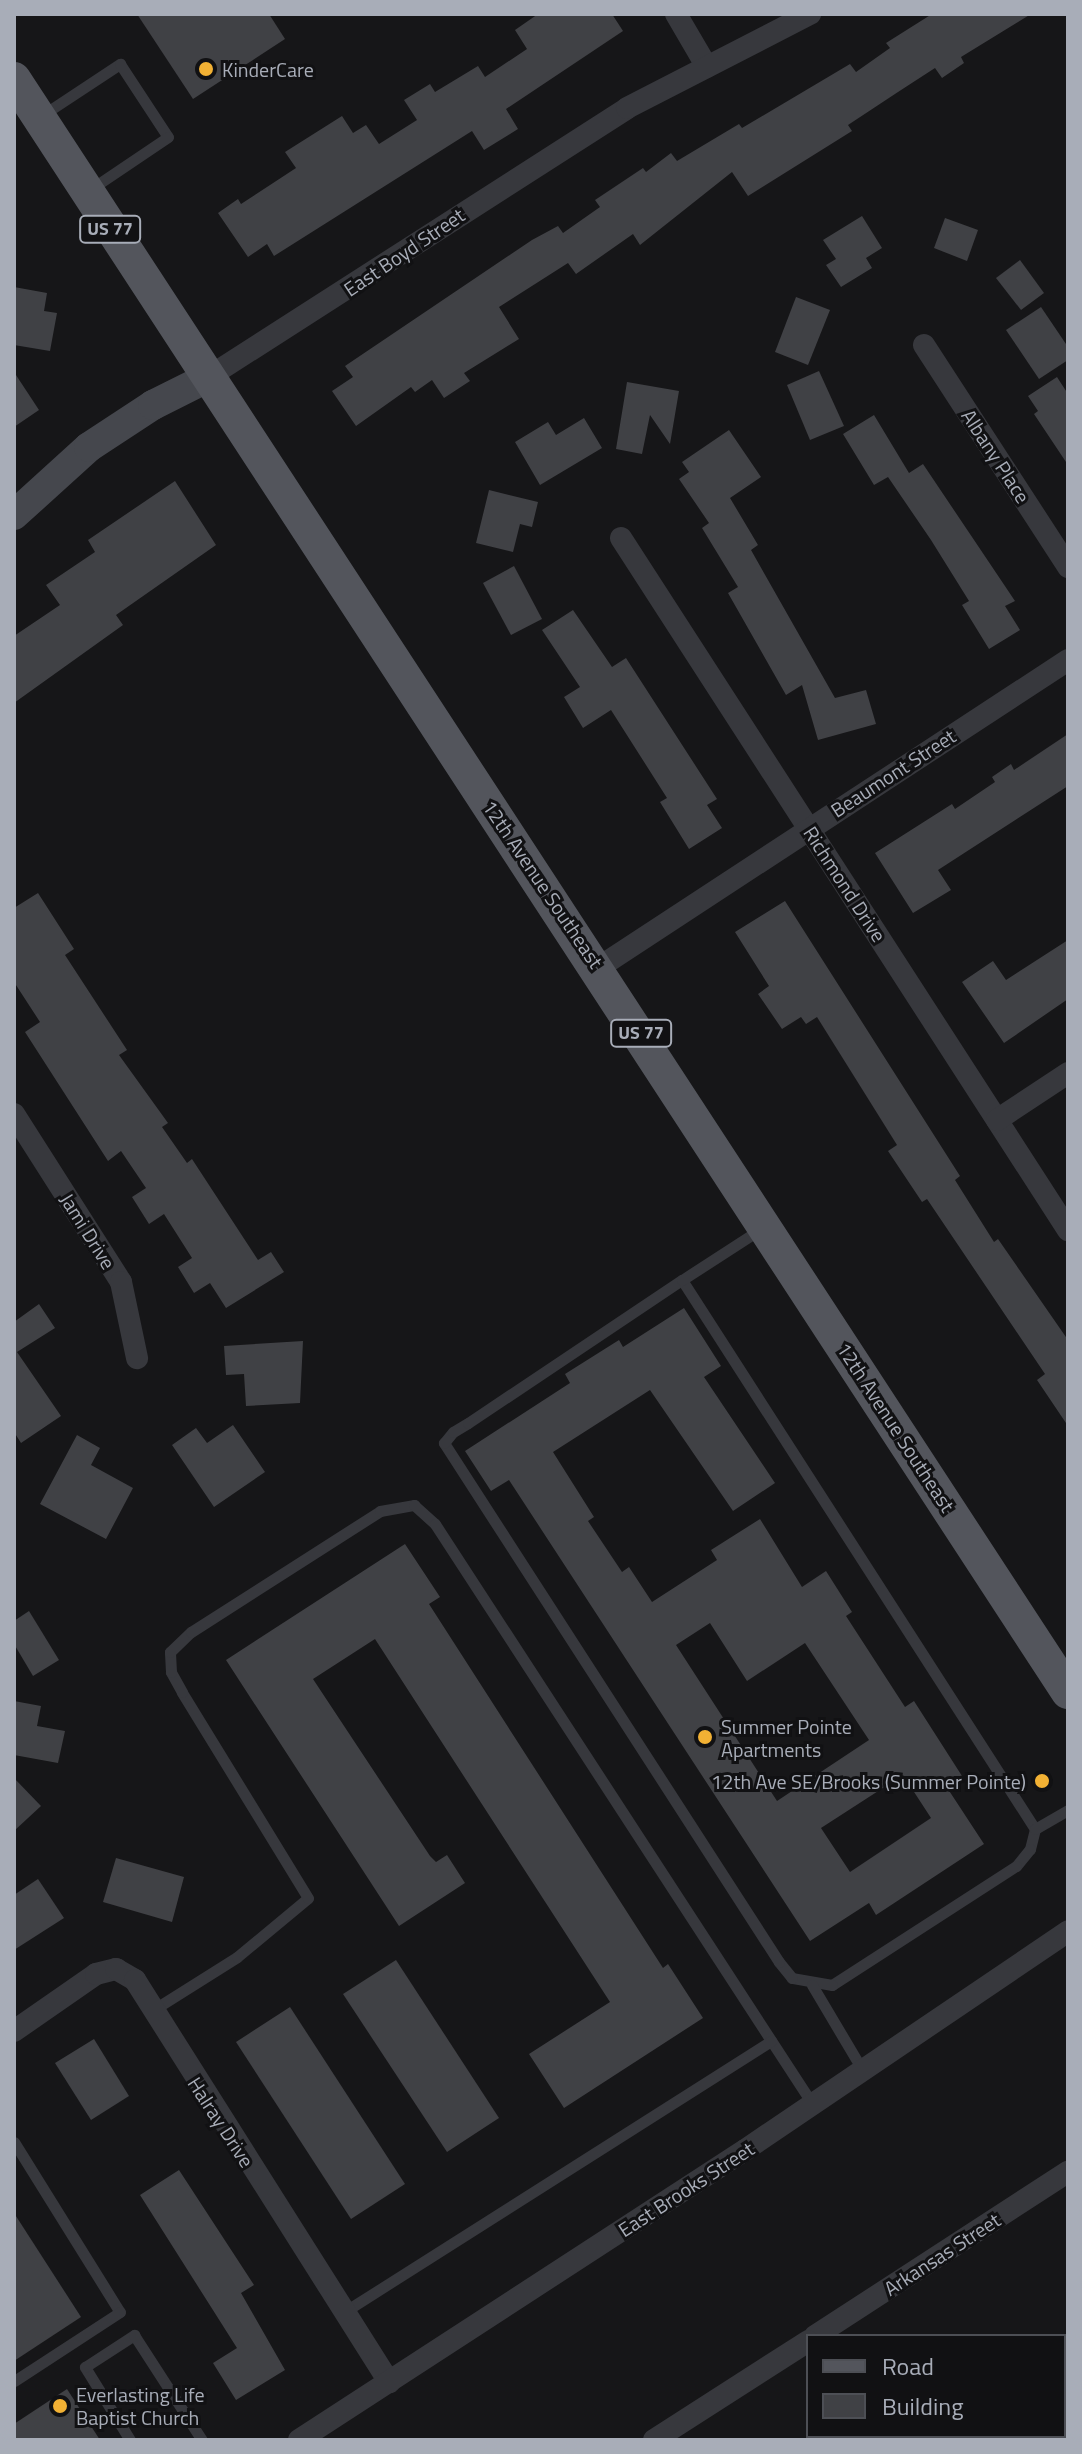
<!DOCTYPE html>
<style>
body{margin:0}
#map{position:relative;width:1082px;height:2454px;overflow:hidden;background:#161618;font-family:"Titillium Web",sans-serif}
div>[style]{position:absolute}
.building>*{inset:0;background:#404145}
.lane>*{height:11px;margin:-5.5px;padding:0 5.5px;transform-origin:5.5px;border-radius:5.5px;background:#37383d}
.street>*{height:22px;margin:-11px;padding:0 11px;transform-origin:11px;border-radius:11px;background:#37383d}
.secondary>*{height:30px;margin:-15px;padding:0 15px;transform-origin:15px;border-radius:15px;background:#45474d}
.primary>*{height:34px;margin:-17px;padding:0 17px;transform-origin:17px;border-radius:17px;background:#53555c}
.dots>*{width:22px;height:22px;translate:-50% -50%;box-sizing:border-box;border:4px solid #111113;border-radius:50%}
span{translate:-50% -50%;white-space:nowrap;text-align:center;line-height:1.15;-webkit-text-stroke:6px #111113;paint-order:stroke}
.shield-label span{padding:2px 6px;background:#111113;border:2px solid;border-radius:6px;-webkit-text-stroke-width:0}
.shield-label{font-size:18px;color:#a8adb8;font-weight:700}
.poi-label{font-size:20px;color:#a8adb8}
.left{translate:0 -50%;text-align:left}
.right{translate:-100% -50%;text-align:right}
.street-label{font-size:20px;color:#a8adb8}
.frame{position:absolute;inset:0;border:16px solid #a8adb8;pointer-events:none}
.legend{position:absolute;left:806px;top:2334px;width:260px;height:104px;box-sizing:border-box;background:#111113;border:2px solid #4d4f55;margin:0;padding:10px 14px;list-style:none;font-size:24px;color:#a8adb8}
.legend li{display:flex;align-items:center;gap:16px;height:40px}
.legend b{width:40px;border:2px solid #4d4f55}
</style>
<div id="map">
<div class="building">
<div style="clip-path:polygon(137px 14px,269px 14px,285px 39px,193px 99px)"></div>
<div style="clip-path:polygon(538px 14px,612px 14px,623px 31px,506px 109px,518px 129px,484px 150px,472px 131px,274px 256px,267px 244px,248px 257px,218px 213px,238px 199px,241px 204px,296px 168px,285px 152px,342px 116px,353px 133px,366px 125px,379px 144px,417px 120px,404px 100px,430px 84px,435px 92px,478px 66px,485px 77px,527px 49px,515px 30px)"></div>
<div style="clip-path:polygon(932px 14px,1031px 14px,961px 57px,964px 63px,942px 78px,935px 68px,898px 92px,848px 125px,852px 131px,748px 196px,732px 172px,640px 245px,633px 234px,576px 274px,568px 263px,499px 307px,519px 339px,464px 373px,470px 381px,444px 398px,432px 380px,415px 392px,411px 387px,356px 426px,332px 391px,353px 377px,345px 366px,532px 240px,558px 226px,563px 233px,600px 207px,595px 200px,643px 168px,646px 172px,671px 153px,677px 161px,739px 124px,742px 128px,850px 64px,856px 72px,890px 48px,886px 43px)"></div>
<div style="clip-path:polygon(862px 216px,882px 248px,866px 258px,872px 268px,841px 287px,826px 265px,836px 259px,823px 240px)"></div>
<div style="clip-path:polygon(945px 218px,978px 230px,967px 261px,934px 248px)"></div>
<div style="clip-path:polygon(1020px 260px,1044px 293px,1021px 310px,996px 278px)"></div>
<div style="clip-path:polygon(14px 287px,47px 293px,44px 311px,57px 313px,50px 351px,14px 345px)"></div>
<div style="clip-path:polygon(796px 297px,830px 310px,808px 365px,775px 352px)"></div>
<div style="clip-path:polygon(1041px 307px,1068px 347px,1068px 360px,1039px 379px,1006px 330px)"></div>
<div style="clip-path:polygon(819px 371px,844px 426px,810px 440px,787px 385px)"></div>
<div style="clip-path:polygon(14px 372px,39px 410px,14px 427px)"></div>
<div style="clip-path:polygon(1057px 377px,1068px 394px,1068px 465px,1034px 414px,1038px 411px,1028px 396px)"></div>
<div style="clip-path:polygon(627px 382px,679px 391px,670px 444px,650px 415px,642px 454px,616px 449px)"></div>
<div style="clip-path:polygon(874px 415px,909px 473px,923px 464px,1015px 601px,1005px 606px,1020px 630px,989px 649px,962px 605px,969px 601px,931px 540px,888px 477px,874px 485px,843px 434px)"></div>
<div style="clip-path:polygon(584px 418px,602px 448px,540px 485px,515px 442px,548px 422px,556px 435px)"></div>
<div style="clip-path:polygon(729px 430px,761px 477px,730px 498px,758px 545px,751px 550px,835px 698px,866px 690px,876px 724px,818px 740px,802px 685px,786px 695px,728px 593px,738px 587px,702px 528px,709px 523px,679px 479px,689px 472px,682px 462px)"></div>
<div style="clip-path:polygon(175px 481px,216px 545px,116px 615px,123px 625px,14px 703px,14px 636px,60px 605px,46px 585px,95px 552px,88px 540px)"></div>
<div style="clip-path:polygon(489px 490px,538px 502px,532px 527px,520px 524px,513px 552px,476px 543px)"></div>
<div style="clip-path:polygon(514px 566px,542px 619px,511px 635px,483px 583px)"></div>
<div style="clip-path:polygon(573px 610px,612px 667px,626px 658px,717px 799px,707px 805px,722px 828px,689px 849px,660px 802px,667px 798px,611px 710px,583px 728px,564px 697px,580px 687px,542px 630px)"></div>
<div style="clip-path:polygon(1068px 734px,1068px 786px,938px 870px,951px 890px,913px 913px,875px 853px,952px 804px,955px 809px,995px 782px,992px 777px,1011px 764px,1014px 770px)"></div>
<div style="clip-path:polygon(38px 893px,74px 949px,65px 955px,127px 1050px,119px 1055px,168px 1123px,162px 1127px,187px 1163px,192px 1159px,258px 1260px,271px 1252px,284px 1272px,226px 1308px,210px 1283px,194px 1293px,178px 1267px,192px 1258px,164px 1214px,149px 1224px,132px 1197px,146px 1188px,121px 1151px,108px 1161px,25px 1032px,40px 1022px,14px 982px,14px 908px)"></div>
<div style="clip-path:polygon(785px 901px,960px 1176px,955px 1180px,994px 1242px,998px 1239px,1068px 1340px,1068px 1426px,1037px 1380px,1045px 1374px,927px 1199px,922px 1202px,888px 1151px,897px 1145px,817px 1017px,806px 1024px,801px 1017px,782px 1029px,758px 994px,769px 986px,735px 932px)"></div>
<div style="clip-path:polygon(1068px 940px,1068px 999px,1004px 1043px,962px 982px,993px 961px,1006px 980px)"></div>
<div style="clip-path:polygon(39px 1304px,55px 1328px,17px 1352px,61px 1416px,21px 1443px,14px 1432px,14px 1322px)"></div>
<div style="clip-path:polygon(evenodd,684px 1308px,721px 1366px,704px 1377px,775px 1483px,733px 1511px,650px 1390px,553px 1452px,594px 1517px,588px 1521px,622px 1572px,629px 1567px,652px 1602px,717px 1560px,711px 1550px,760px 1519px,802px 1587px,826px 1571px,852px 1612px,846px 1616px,905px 1707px,914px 1701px,962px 1776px,946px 1786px,984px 1844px,876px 1915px,869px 1903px,810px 1941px,509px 1480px,491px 1491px,465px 1451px,570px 1383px,565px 1374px,619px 1340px,623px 1347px,684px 1308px,710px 1623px,747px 1681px,805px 1643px,869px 1740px,777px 1801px,676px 1645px,710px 1623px,684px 1308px,903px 1775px,931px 1818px,850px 1872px,821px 1828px,903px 1775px)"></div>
<div style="clip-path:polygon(303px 1341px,300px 1403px,246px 1406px,244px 1374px,226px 1375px,224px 1346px)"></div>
<div style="clip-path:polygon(233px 1425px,265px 1472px,214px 1507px,172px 1445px,196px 1428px,207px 1443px)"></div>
<div style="clip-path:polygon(77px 1435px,100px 1448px,91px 1465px,133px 1488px,106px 1539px,40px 1504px)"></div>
<div style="clip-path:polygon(405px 1544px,440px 1597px,429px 1604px,663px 1968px,668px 1964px,703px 2018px,564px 2108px,529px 2054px,610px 2002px,375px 1639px,313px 1679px,430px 1856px,436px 1862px,447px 1855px,465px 1883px,399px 1926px,226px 1660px)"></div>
<div style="clip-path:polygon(29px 1611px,59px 1660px,33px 1676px,14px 1644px,14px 1621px)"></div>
<div style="clip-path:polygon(14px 1701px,41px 1706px,37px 1726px,65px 1731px,58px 1763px,14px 1755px)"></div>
<div style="clip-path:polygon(14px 1778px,41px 1806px,14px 1831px)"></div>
<div style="clip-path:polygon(116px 1858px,184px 1877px,172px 1922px,103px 1902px)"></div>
<div style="clip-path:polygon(38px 1879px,64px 1918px,14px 1950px,14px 1895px)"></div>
<div style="clip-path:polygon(396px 1960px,499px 2118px,447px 2152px,343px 1994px)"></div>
<div style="clip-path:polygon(290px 2007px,405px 2184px,351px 2219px,236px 2042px)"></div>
<div style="clip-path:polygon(94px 2039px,129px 2096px,91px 2120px,55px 2063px)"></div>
<div style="clip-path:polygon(179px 2170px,254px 2285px,241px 2293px,285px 2370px,236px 2400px,213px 2363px,237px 2348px,140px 2195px)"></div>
<div style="clip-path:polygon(14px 2213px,81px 2317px,14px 2361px)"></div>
<div style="clip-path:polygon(67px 2389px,100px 2440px,14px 2440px,14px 2424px)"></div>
</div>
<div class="lane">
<div style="left:41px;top:116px;width:95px;rotate:-33.4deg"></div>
<div style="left:120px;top:64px;width:87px;rotate:56.7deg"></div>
<div style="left:168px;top:137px;width:93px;rotate:146deg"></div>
<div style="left:682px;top:1280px;width:653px;rotate:57.26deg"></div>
<div style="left:1035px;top:1829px;width:21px;rotate:104deg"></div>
<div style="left:1030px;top:1849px;width:22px;rotate:129deg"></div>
<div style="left:1016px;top:1866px;width:219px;rotate:147.1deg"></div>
<div style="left:832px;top:1985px;width:41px;rotate:-170.1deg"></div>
<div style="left:792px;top:1978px;width:21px;rotate:-129deg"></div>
<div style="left:779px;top:1962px;width:618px;rotate:-122.84deg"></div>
<div style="left:444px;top:1443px;width:14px;rotate:-51deg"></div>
<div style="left:453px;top:1432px;width:17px;rotate:-31deg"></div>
<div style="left:468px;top:1423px;width:257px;rotate:-33.8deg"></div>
<div style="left:682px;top:1280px;width:95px;rotate:-33deg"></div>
<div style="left:1035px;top:1829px;width:38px;rotate:-30deg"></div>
<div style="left:812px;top:1985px;width:100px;rotate:59.3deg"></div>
<div style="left:153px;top:2010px;width:99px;rotate:-32.2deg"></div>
<div style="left:237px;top:1957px;width:92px;rotate:-39.7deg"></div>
<div style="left:308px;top:1898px;width:241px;rotate:-121.5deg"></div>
<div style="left:182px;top:1692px;width:23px;rotate:-119deg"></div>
<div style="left:171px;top:1672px;width:20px;rotate:-93deg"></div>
<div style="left:170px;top:1652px;width:29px;rotate:-44deg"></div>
<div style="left:191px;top:1632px;width:224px;rotate:-32.6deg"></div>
<div style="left:380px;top:1511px;width:35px;rotate:-10deg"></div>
<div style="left:414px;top:1505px;width:28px;rotate:42deg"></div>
<div style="left:435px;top:1524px;width:693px;rotate:56.95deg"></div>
<div style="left:14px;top:2142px;width:200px;rotate:58.1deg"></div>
<div style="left:120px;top:2312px;width:126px;rotate:146.9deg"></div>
<div style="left:344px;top:2312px;width:506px;rotate:-32.4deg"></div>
<div style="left:130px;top:2440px;width:86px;rotate:-121.7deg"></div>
<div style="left:85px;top:2367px;width:59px;rotate:-33.1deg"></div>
<div style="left:134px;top:2335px;width:125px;rotate:57.1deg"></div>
</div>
<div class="street">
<div style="left:676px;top:14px;width:61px;rotate:59.7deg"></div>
<div style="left:924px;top:345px;width:265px;rotate:57deg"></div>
<div style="left:207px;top:378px;width:499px;rotate:-32.7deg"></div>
<div style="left:627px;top:108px;width:206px;rotate:-27.2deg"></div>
<div style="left:621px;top:538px;width:824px;rotate:57.14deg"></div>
<div style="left:598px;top:968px;width:562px;rotate:-33.24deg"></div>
<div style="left:14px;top:1114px;width:199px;rotate:57.5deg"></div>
<div style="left:121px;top:1282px;width:78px;rotate:78.1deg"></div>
<div style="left:997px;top:1120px;width:85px;rotate:-33.5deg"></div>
<div style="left:14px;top:2031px;width:100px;rotate:-34.8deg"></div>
<div style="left:96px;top:1974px;width:21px;rotate:-14deg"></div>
<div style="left:116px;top:1969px;width:22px;rotate:30deg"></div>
<div style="left:135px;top:1980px;width:476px;rotate:57.7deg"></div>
<div style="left:815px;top:2336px;width:302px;rotate:-33deg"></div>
<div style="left:299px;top:2440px;width:532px;rotate:-33.03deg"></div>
<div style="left:745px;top:2150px;width:390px;rotate:-34.1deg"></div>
<div style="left:654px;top:2440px;width:183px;rotate:-32.7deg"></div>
</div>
<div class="secondary">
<div style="left:14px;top:515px;width:101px;rotate:-42.2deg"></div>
<div style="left:89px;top:447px;width:77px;rotate:-33.3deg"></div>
<div style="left:153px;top:405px;width:60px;rotate:-26.6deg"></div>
</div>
<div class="primary">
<div style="left:14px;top:79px;width:1927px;rotate:56.84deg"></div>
</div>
<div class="dots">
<div style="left:206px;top:69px;background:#f2b134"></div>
<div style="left:705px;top:1737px;background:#f2b134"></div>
<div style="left:1042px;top:1781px;background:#f2b134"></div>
<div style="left:60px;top:2406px;background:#f2b134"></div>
</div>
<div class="shield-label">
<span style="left:110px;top:229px">US 77</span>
<span style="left:641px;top:1033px">US 77</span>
</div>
<div class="poi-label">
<span class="left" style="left:222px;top:69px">KinderCare</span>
<span class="left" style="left:721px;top:1738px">Summer Pointe<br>Apartments</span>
<span class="right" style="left:1026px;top:1781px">12th Ave SE/Brooks (Summer Pointe)</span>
<span class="left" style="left:76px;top:2406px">Everlasting Life<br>Baptist Church</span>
</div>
<div class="street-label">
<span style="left:404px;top:252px;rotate:-34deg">East Boyd Street</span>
<span style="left:996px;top:456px;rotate:57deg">Albany Place</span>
<span style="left:893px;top:773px;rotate:-33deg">Beaumont Street</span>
<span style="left:543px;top:884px;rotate:56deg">12th Avenue Southeast</span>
<span style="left:845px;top:884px;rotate:57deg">Richmond Drive</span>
<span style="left:88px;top:1231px;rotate:58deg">Jami Drive</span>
<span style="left:896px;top:1427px;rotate:57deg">12th Avenue Southeast</span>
<span style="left:221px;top:2122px;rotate:57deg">Halray Drive</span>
<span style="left:686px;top:2189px;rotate:-33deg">East Brooks Street</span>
<span style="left:942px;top:2254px;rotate:-33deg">Arkansas Street</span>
</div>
<div class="frame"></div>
<ul class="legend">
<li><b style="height:10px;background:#53555c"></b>Road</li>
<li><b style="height:22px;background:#404145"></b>Building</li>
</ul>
</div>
